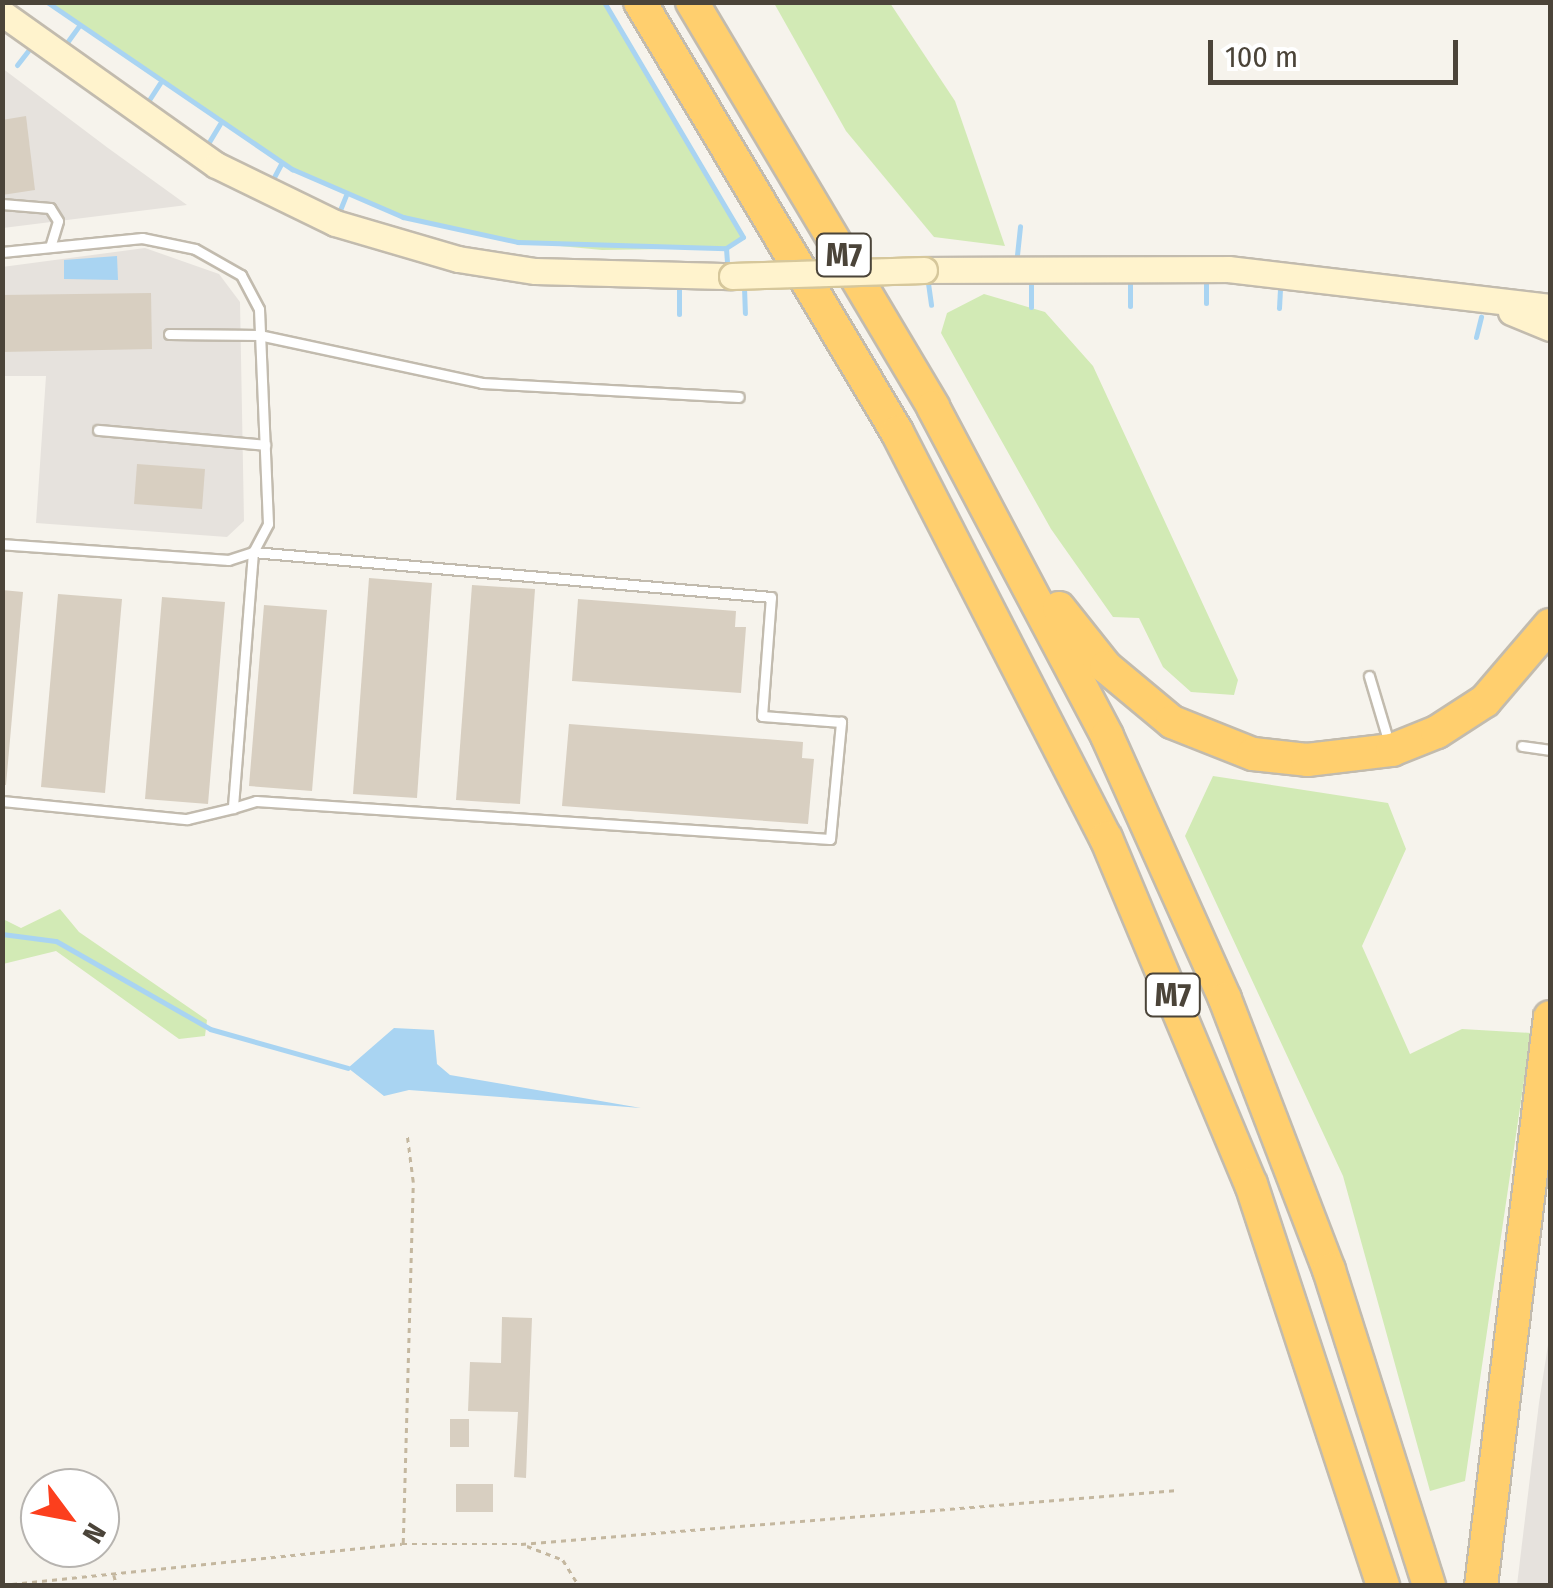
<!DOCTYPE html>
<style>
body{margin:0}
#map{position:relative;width:1553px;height:1588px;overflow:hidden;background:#f6f3ec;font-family:"Fira Sans Condensed",sans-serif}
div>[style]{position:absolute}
.industrial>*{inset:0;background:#e6e2dd}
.green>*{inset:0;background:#d2eab5}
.water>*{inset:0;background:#a9d4f2}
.stream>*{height:5px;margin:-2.5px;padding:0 2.5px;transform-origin:2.5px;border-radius:2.5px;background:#a9d4f2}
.building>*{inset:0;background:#d8cfc1}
.path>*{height:2.5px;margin-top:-1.25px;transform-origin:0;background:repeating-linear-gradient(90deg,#c4b79f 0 5px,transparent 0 10px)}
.roads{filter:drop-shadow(2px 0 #c2bbae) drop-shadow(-2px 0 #c2bbae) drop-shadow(0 2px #c2bbae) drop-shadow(0 -2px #c2bbae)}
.service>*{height:9px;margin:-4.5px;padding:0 4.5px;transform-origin:4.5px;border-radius:4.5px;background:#fff}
.secondary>*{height:25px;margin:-12.5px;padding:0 12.5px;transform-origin:12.5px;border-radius:12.5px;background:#fff3cd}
.motorway>*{height:32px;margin:-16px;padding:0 16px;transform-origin:16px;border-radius:16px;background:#ffcf6e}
.bridges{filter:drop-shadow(2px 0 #d6c79b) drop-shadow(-2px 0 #d6c79b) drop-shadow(0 2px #d6c79b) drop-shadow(0 -2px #d6c79b)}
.secondary-bridge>*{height:25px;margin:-12.5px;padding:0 12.5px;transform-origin:12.5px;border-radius:12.5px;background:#fff3cd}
span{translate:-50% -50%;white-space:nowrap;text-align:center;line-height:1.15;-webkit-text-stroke:8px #fff;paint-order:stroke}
.shield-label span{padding:2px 8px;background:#fff;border:2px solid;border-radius:8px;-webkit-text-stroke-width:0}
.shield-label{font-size:32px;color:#4b4439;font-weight:700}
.frame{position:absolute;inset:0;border:5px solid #4b4439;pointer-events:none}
.north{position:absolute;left:20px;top:1468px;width:100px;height:100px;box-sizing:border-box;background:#fff;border:2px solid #b7b4b0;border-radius:50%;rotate:122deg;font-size:28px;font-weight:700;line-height:40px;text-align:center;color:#4b4439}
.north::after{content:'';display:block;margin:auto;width:35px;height:45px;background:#fc3f1d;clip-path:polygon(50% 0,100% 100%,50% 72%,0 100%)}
.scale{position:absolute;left:1208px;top:40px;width:250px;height:45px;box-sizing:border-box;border:5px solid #4b4439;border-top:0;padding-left:12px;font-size:30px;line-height:35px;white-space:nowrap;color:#4b4439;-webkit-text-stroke:8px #fff;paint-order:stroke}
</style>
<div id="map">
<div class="industrial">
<div style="clip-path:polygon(2px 68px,108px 148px,187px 205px,3px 228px)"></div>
<div style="clip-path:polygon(145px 248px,219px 274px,240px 302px,244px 521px,227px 537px,36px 523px,46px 376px,3px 376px,2px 267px)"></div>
<div style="clip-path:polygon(1550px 1332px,1550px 1585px,1517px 1585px,1539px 1403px)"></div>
</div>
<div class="green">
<div style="clip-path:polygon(48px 3px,604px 3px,743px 237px,726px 248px,602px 250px,518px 242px,403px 217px,292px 169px)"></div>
<div style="clip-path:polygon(774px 3px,890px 3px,955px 101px,1005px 246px,934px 237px,846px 131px)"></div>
<div style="clip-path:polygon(984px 294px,1045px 312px,1093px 366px,1238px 680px,1234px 695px,1191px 692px,1163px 667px,1139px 618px,1113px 617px,1051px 529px,941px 333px,947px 313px)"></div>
<div style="clip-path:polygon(1213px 776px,1388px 803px,1406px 849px,1362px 946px,1410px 1054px,1462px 1029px,1531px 1033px,1465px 1481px,1430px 1491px,1343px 1176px,1185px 836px)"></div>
<div style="clip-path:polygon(60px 909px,79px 932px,207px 1020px,205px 1036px,179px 1039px,56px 951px,3px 964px,3px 919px,21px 928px)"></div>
</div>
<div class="water">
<div style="clip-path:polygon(117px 256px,118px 280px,64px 279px,64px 260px)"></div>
<div style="clip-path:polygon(394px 1028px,434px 1030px,437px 1064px,450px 1075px,641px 1108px,409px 1090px,384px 1096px,348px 1068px)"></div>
</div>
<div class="stream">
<div style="left:47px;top:2px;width:297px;rotate:34.3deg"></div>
<div style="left:292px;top:169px;width:121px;rotate:23.4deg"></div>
<div style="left:403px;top:217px;width:118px;rotate:12.3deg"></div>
<div style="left:518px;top:242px;width:208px;rotate:1.7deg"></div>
<div style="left:726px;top:248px;width:20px;rotate:-33deg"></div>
<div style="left:743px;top:237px;width:273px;rotate:-120.6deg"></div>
<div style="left:68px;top:41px;width:19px;rotate:-54deg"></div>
<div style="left:17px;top:65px;width:18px;rotate:-52deg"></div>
<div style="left:149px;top:100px;width:20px;rotate:-57deg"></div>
<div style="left:209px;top:142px;width:21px;rotate:-59deg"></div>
<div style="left:273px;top:179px;width:17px;rotate:-62deg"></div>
<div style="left:340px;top:210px;width:16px;rotate:-68deg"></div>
<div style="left:726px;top:248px;width:15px;rotate:86deg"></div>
<div style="left:1017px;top:255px;width:29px;rotate:-84deg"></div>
<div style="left:1031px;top:278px;width:29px;rotate:90deg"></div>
<div style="left:1206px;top:281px;width:22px;rotate:90deg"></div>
<div style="left:928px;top:283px;width:22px;rotate:82deg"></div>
<div style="left:744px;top:287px;width:26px;rotate:88deg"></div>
<div style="left:679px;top:288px;width:26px;rotate:90deg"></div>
<div style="left:1130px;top:306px;width:28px;rotate:-90deg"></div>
<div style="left:1279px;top:308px;width:21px;rotate:-87deg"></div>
<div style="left:1476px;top:337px;width:21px;rotate:-76deg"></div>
<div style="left:2px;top:934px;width:54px;rotate:7.4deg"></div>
<div style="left:56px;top:941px;width:177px;rotate:29.7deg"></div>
<div style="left:210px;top:1029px;width:143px;rotate:15.8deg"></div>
</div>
<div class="building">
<div style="clip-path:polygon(26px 116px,35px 190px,2px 195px,2px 120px)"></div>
<div style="clip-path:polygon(151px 293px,152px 349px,2px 352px,2px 295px)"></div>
<div style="clip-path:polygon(137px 464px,205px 469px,202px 509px,134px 504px)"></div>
<div style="clip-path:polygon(369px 578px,432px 583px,417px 798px,353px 794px)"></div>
<div style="clip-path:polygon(472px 585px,535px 589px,520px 804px,456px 800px)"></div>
<div style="clip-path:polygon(2px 590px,23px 592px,6px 785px,2px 785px)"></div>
<div style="clip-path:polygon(58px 594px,122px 599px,105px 793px,41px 787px)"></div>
<div style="clip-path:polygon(162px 597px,225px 602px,208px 804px,145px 799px)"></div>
<div style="clip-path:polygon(578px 599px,736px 611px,735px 627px,746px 627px,741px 693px,572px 681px)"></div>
<div style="clip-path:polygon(264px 605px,327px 610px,312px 791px,249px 786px)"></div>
<div style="clip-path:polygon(569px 724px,803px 742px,802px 758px,814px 759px,808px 824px,562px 806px)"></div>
<div style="clip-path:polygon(502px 1317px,532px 1318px,526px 1478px,514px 1477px,518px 1412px,468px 1411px,470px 1362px,501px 1363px)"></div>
<div style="clip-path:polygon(450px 1419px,469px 1419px,469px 1447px,450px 1447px)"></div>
<div style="clip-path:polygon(456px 1484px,493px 1484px,493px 1512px,456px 1512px)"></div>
</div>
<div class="path">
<div style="left:403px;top:1543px;width:361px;rotate:-88.4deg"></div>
<div style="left:413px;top:1182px;width:47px;rotate:-97.3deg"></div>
<div style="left:527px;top:1546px;width:39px;rotate:21deg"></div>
<div style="left:563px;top:1560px;width:31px;rotate:58deg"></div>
<div style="left:114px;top:1575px;width:11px;rotate:75deg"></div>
<div style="left:2px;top:1585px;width:402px;rotate:-5.9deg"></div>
<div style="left:402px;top:1544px;width:119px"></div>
<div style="left:521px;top:1544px;width:659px;rotate:-4.7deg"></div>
</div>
<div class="roads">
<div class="service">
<div style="left:2px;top:204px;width:48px;rotate:4.8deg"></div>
<div style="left:50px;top:208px;width:15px;rotate:58deg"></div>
<div style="left:58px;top:221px;width:27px;rotate:107deg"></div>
<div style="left:2px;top:252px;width:141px;rotate:-5.7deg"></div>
<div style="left:142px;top:238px;width:54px;rotate:11.7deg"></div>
<div style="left:195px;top:249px;width:53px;rotate:29.5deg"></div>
<div style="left:241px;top:275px;width:38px;rotate:62deg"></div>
<div style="left:259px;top:309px;width:215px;rotate:87.6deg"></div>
<div style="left:268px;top:524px;width:32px;rotate:118deg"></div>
<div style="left:253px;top:552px;width:26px;rotate:162deg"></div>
<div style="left:228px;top:560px;width:227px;rotate:-176deg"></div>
<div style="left:169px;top:334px;width:90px;rotate:0.6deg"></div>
<div style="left:259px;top:335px;width:228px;rotate:12.1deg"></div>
<div style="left:482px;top:383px;width:257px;rotate:3.1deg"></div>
<div style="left:98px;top:430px;width:168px;rotate:5.1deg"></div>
<div style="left:1369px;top:676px;width:70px;rotate:73.4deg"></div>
<div style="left:1522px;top:746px;width:28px;rotate:8deg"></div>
<div style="left:2px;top:801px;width:186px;rotate:5.6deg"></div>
<div style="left:187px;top:819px;width:47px;rotate:-13.4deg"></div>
<div style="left:233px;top:808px;width:24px;rotate:-17deg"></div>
<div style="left:256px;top:801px;width:575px;rotate:3.79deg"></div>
<div style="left:830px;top:839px;width:118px;rotate:-84.6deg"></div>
<div style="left:841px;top:722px;width:79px;rotate:-175.7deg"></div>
<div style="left:762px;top:716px;width:119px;rotate:-85.7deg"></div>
<div style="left:771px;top:597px;width:520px;rotate:-175.04deg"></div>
<div style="left:253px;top:552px;width:257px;rotate:94.5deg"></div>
</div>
<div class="secondary">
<div style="left:2px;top:13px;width:262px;rotate:35.4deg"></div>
<div style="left:216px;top:165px;width:132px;rotate:26deg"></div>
<div style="left:335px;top:223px;width:128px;rotate:16.3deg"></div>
<div style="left:458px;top:259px;width:78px;rotate:8.9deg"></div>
<div style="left:535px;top:271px;width:197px;rotate:1.5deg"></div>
<div style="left:924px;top:270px;width:304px;rotate:-0.2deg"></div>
<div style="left:1228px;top:269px;width:324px;rotate:6.7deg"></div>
<div style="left:1511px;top:312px;width:42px;rotate:22.3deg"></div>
</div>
<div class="motorway">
<div style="left:640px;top:2px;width:501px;rotate:59.13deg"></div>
<div style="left:897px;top:432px;width:457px;rotate:62.8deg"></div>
<div style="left:1106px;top:838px;width:375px;rotate:67.3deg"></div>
<div style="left:1251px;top:1184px;width:423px;rotate:71.8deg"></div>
<div style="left:692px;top:2px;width:471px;rotate:59.2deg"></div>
<div style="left:933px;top:407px;width:372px;rotate:62.1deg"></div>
<div style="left:1107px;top:736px;width:288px;rotate:65.8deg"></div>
<div style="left:1225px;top:999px;width:290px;rotate:69deg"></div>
<div style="left:1329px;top:1270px;width:331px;rotate:72.4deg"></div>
<div style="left:1059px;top:608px;width:75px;rotate:51.5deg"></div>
<div style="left:1106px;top:667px;width:86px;rotate:39.8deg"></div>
<div style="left:1172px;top:722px;width:87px;rotate:21.6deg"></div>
<div style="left:1253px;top:754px;width:54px;rotate:6.3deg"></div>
<div style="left:1307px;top:760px;width:86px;rotate:-6.7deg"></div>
<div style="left:1392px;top:750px;width:48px;rotate:-21.8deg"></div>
<div style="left:1437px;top:732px;width:57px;rotate:-32.9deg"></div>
<div style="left:1485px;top:701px;width:100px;rotate:-49.5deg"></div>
<div style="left:1481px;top:1586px;width:573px;rotate:-83.09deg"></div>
</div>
</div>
<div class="bridges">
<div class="secondary-bridge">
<div style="left:732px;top:276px;width:192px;rotate:-1.8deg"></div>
</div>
</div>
<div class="shield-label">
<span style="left:844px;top:255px">M7</span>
<span style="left:1173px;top:995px">M7</span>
</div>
<div class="frame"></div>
<div class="north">N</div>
<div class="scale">100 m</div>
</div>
